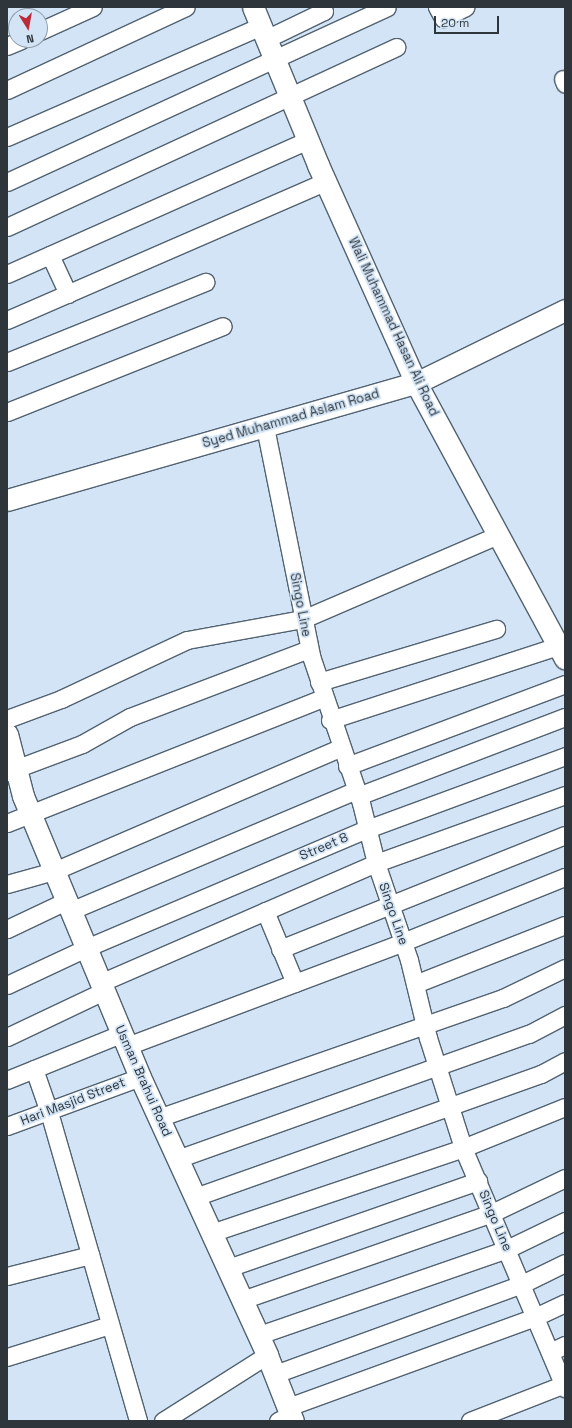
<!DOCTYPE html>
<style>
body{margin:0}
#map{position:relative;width:572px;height:1428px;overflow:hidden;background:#d2e4f5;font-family:"Space Grotesk",sans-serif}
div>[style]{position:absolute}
.roads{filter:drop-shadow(1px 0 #526270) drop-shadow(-1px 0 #526270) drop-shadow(0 1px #526270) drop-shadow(0 -1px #526270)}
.minor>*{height:17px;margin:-8.5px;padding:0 8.5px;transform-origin:8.5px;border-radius:8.5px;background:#fff}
.tertiary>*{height:21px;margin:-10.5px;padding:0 10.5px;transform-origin:10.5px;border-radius:10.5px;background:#fff}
span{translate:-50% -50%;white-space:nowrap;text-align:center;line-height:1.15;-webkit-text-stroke:3.5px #d2e4f5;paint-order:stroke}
.street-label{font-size:13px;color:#2e353b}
.frame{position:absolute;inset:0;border:8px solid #2e353b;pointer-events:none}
.north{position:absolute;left:8px;top:8px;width:40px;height:40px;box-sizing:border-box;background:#d2e4f5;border:1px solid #909eab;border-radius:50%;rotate:169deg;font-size:11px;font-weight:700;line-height:16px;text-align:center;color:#2e353b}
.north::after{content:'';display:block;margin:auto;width:14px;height:18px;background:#bb2b3b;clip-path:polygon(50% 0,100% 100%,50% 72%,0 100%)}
.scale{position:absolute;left:434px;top:16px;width:65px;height:18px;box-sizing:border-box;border:2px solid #2e353b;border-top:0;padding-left:5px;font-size:12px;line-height:14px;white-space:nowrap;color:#2e353b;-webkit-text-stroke:3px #d2e4f5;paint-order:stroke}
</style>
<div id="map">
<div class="roads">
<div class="minor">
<div style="left:437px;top:7px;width:13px;rotate:61deg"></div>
<div style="left:443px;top:18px;width:25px;rotate:-26deg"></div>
<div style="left:40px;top:31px;width:58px;rotate:-24.4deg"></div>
<div style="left:266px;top:39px;width:64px;rotate:-25.8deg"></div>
<div style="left:324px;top:11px;width:4px;rotate:-117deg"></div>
<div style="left:7px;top:46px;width:15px;rotate:-23deg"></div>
<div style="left:563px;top:79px;width:5px;rotate:68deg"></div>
<div style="left:7px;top:90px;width:197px;rotate:-24.9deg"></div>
<div style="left:7px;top:137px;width:277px;rotate:-23.6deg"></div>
<div style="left:7px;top:182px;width:418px;rotate:-24.7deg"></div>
<div style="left:7px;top:227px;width:429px;rotate:-24.8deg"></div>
<div style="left:50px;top:255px;width:43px;rotate:65.2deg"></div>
<div style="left:7px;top:274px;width:329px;rotate:-24deg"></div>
<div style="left:7px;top:320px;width:347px;rotate:-23.5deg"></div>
<div style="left:7px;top:362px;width:214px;rotate:-22deg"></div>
<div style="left:7px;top:412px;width:232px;rotate:-21.7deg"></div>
<div style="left:265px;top:427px;width:234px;rotate:78.6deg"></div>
<div style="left:311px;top:656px;width:155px;rotate:71.2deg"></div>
<div style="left:361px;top:803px;width:62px;rotate:76deg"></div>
<div style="left:376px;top:863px;width:102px;rotate:71.2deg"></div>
<div style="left:409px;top:960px;width:80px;rotate:76.3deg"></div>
<div style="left:428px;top:1038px;width:115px;rotate:72.3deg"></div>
<div style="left:463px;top:1148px;width:261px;rotate:67deg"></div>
<div style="left:319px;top:682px;width:185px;rotate:-16.7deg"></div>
<div style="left:7px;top:719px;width:58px;rotate:-20.3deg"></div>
<div style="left:61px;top:699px;width:139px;rotate:-25.1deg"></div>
<div style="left:187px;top:640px;width:118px;rotate:-10.3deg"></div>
<div style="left:303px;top:619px;width:212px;rotate:-23.3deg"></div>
<div style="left:330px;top:720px;width:240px;rotate:-18deg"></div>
<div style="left:347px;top:766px;width:233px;rotate:-20.6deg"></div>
<div style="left:7px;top:772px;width:80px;rotate:-20.5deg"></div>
<div style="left:82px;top:744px;width:55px;rotate:-29.4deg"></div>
<div style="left:130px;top:717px;width:191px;rotate:-20.8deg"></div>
<div style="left:358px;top:796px;width:222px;rotate:-20.9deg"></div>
<div style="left:7px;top:823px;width:340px;rotate:-21.6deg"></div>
<div style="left:7px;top:884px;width:49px;rotate:-15.5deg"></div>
<div style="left:54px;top:871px;width:311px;rotate:-23.3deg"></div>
<div style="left:70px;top:911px;width:311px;rotate:-22.9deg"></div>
<div style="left:265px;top:911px;width:78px;rotate:67.4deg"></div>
<div style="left:7px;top:929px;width:65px;rotate:-25.4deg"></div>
<div style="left:280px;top:949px;width:307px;rotate:-21.8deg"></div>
<div style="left:100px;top:983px;width:301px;rotate:-23.5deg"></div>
<div style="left:376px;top:863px;width:201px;rotate:-19.8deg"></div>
<div style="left:415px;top:984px;width:161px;rotate:-21.5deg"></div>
<div style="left:7px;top:985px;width:87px;rotate:-25.1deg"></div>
<div style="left:86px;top:948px;width:305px;rotate:-23deg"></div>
<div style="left:367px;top:829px;width:211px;rotate:-20.2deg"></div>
<div style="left:7px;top:1037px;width:107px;rotate:-25.4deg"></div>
<div style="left:127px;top:1046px;width:295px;rotate:-20.6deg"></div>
<div style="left:403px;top:942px;width:175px;rotate:-21.9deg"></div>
<div style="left:34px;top:1069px;width:46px;rotate:70.8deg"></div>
<div style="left:49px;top:1112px;width:322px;rotate:73.9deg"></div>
<div style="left:7px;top:1080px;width:123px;rotate:-22deg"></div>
<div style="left:158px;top:1118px;width:365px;rotate:-19.2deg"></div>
<div style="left:503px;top:998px;width:69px;rotate:-25.8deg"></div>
<div style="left:7px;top:1126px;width:142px;rotate:-20.2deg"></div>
<div style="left:177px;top:1159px;width:374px;rotate:-19.6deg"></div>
<div style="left:529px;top:1034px;width:41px;rotate:-27.8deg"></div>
<div style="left:195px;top:1197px;width:367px;rotate:-19.6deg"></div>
<div style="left:541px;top:1074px;width:27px;rotate:-28deg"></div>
<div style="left:211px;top:1233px;width:266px;rotate:-18.6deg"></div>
<div style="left:463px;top:1148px;width:110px;rotate:-21.9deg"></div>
<div style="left:228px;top:1268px;width:265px;rotate:-19.2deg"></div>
<div style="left:7px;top:1276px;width:86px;rotate:-14.2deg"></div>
<div style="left:242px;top:1300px;width:265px;rotate:-19.2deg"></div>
<div style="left:492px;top:1213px;width:81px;rotate:-25.6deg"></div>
<div style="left:259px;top:1335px;width:262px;rotate:-19.1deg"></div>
<div style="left:507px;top:1249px;width:64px;rotate:-25.8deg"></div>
<div style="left:550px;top:1352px;width:17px;rotate:-25deg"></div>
<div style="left:7px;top:1357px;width:108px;rotate:-17.3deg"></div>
<div style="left:275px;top:1374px;width:263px;rotate:-20deg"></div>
<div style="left:522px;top:1284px;width:48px;rotate:-26deg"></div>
<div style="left:288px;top:1407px;width:263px;rotate:-20deg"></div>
<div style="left:535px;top:1317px;width:33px;rotate:-25deg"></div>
<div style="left:163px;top:1421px;width:123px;rotate:-32.4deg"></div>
<div style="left:278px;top:1421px;width:15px;rotate:-28deg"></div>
<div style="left:470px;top:1421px;width:102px;rotate:-21.3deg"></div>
</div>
<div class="tertiary">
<div style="left:253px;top:7px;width:171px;rotate:67.6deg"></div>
<div style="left:318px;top:165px;width:239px;rotate:65.8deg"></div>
<div style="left:416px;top:383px;width:313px;rotate:61.6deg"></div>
<div style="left:7px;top:500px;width:425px;rotate:-16deg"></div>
<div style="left:416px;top:383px;width:166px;rotate:-26.1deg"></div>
<div style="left:7px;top:734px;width:64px;rotate:75.5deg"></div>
<div style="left:23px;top:796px;width:304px;rotate:67.4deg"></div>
<div style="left:140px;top:1077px;width:306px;rotate:65.4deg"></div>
<div style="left:267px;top:1355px;width:71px;rotate:68.5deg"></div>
</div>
</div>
<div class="street-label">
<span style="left:393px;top:327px;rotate:65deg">Wali Muhammad Hasan Ali Road</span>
<span style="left:291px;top:419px;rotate:-16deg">Syed Muhammad Aslam Road</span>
<span style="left:300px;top:605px;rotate:79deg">Singo Line</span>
<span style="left:324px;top:847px;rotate:-23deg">Street 8</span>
<span style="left:393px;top:914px;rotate:71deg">Singo Line</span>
<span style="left:143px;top:1081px;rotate:66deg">Usman Brahui Road</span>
<span style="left:73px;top:1102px;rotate:-21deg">Hari Masjid Street</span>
<span style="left:495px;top:1221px;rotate:67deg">Singo Line</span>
</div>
<div class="frame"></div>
<div class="north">N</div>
<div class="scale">20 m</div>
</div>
